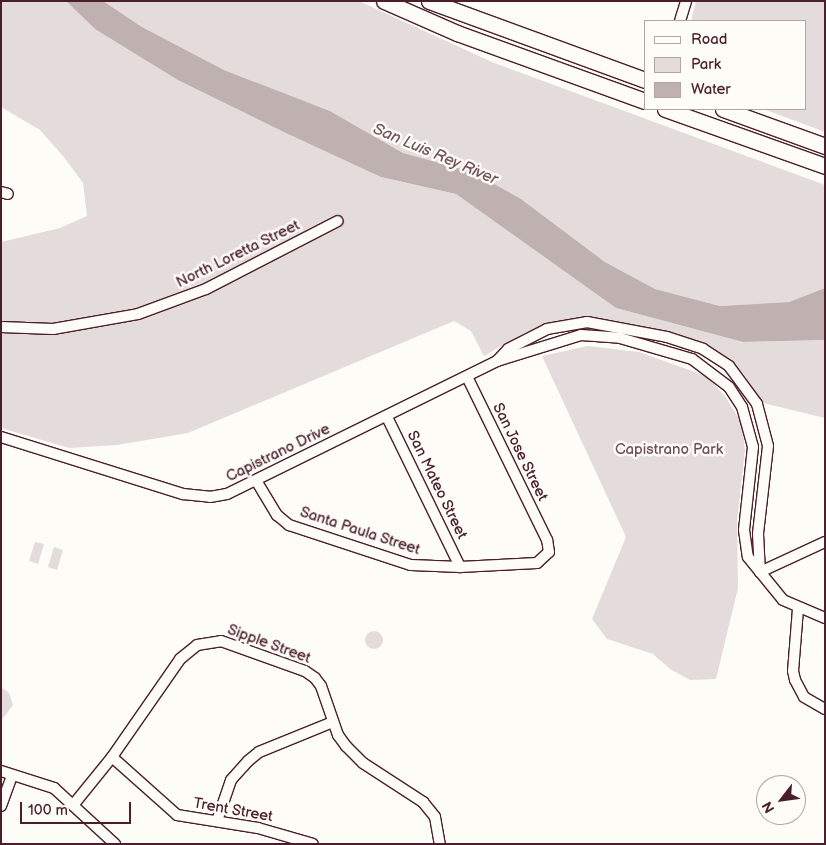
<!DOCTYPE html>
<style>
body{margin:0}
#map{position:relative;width:826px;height:845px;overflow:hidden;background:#fdfcf7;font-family:"Balsamiq Sans",sans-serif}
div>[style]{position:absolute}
.green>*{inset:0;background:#e3dcda}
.round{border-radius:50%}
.water>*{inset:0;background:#c0b1b1}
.roads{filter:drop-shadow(1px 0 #4a1f2b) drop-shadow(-1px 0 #4a1f2b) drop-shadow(0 1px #4a1f2b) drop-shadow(0 -1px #4a1f2b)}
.minor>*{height:10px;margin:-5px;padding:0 5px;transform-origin:5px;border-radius:5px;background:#fdfcf7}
.highway>*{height:15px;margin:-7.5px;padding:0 7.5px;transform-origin:7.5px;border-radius:7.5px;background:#fdfcf7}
span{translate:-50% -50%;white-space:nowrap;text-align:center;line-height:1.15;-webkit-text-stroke:5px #fdfcf7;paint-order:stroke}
.street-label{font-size:15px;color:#4a1f2b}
.park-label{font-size:15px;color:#704e57}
.water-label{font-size:16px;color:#73525a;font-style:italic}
.frame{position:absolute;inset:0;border:2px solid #4a1f2b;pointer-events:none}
.legend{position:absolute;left:644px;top:20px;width:162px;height:90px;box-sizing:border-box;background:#fdfcf7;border:1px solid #b5a4a5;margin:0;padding:6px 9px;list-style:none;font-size:15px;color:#4a1f2b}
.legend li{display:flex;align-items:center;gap:10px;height:25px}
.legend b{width:25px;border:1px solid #b5a4a5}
.north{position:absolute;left:756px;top:775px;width:50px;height:50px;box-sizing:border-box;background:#fdfcf7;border:1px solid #b5a4a5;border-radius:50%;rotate:240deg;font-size:14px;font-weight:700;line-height:20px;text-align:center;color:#4a1f2b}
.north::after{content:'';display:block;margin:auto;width:18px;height:22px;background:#4a1f2b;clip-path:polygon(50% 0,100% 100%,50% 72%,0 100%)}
.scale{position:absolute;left:20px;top:802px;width:111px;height:22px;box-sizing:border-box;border:2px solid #4a1f2b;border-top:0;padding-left:6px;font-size:15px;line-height:18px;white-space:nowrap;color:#4a1f2b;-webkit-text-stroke:4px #fdfcf7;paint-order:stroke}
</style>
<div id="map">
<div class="green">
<div style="clip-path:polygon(1px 1px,66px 1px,95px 29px,381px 177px,456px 194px,616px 308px,743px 342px,825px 340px,825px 418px,763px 403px,742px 372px,696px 343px,642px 327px,584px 317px,526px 332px,484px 356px,471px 331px,454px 321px,188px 433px,117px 445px,69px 448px,1px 428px,1px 242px,60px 228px,87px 216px,83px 183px,63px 156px,40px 130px,1px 107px)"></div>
<div style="clip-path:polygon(103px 1px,359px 1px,492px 62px,825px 185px,825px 288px,789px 302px,720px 306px,655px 289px,605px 262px,521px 199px,473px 172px,403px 153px,330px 111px,224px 70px,142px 27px)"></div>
<div style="clip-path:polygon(696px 1px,825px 1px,825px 132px,763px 109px,805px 109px,805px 21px,691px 21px)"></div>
<div style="clip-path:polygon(588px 346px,639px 352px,706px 376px,725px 396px,742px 424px,745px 450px,737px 522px,738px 588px,716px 679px,690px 680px,670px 669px,653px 654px,607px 639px,592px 619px,626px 537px,542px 356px)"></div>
<div style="clip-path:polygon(35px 542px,44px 544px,38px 564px,29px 561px)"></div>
<div style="clip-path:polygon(54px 547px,63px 550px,57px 570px,48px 567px)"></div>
<div class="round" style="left:365px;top:631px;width:18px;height:18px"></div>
<div style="clip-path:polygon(1px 687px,9px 693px,13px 705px,1px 721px)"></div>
</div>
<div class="water">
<div style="clip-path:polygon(66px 1px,103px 1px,142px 27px,224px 70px,330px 111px,403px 153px,473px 172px,521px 199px,605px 262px,655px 289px,720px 306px,789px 302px,825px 288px,825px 340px,743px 342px,616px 308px,456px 194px,381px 177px,286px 133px,178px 80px,95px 29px)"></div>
</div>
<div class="roads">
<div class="minor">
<div style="left:680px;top:21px;width:21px;rotate:-73deg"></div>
<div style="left:1px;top:192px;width:7px;rotate:16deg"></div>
<div style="left:1px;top:327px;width:52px;rotate:2.2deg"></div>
<div style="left:53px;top:329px;width:86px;rotate:-10deg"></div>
<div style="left:138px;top:314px;width:72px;rotate:-20.2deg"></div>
<div style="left:206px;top:289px;width:148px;rotate:-27.3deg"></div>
<div style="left:497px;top:361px;width:16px;rotate:-47deg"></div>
<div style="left:508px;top:349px;width:44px;rotate:-27.1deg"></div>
<div style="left:547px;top:329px;width:41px;rotate:-9.9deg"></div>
<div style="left:587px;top:322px;width:81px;rotate:10.6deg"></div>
<div style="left:667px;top:337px;width:38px;rotate:18deg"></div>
<div style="left:703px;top:349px;width:31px;rotate:33deg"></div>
<div style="left:729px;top:366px;width:47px;rotate:53.6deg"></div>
<div style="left:757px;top:404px;width:43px;rotate:75.3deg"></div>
<div style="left:768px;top:446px;width:89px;rotate:96.5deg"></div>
<div style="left:758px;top:534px;width:38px;rotate:87deg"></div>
<div style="left:387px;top:417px;width:167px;rotate:64deg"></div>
<div style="left:1px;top:437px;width:191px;rotate:17.4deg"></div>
<div style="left:183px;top:494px;width:27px;rotate:6deg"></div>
<div style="left:210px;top:497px;width:17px;rotate:-10deg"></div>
<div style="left:227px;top:494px;width:301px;rotate:-26.2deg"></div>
<div style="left:497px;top:361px;width:88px;rotate:-17.2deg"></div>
<div style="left:581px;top:335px;width:39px;rotate:4deg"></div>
<div style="left:620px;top:338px;width:75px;rotate:16.3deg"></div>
<div style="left:692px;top:359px;width:46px;rotate:37.1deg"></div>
<div style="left:729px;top:387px;width:24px;rotate:57deg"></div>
<div style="left:742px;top:407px;width:41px;rotate:74.6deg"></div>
<div style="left:753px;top:447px;width:83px;rotate:96.2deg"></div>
<div style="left:744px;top:530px;width:27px;rotate:82deg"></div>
<div style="left:748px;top:557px;width:55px;rotate:50.9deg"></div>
<div style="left:783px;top:600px;width:46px;rotate:23.2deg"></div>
<div style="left:257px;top:482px;width:39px;rotate:59deg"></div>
<div style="left:277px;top:515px;width:16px;rotate:40deg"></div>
<div style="left:289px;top:525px;width:128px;rotate:18.2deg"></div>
<div style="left:411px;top:565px;width:49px;rotate:2.3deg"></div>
<div style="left:460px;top:567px;width:77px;rotate:-3deg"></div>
<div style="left:537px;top:563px;width:16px;rotate:-43deg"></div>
<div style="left:549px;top:552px;width:12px;rotate:-99deg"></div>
<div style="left:547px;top:540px;width:182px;rotate:-116.1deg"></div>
<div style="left:760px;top:572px;width:72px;rotate:-24.8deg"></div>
<div style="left:798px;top:609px;width:62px;rotate:94.6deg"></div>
<div style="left:793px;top:671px;width:9px;rotate:77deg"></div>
<div style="left:795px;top:680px;width:19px;rotate:62deg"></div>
<div style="left:804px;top:697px;width:24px;rotate:30deg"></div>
<div style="left:112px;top:757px;width:87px;rotate:41.7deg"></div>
<div style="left:177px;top:815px;width:82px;rotate:9.1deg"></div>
<div style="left:258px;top:828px;width:57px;rotate:16.2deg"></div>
<div style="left:1px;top:771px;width:56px;rotate:17.8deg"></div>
<div style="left:54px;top:788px;width:83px;rotate:42.6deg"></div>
<div style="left:74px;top:804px;width:60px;rotate:-51deg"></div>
<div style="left:112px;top:757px;width:119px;rotate:-55.2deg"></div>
<div style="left:180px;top:659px;width:22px;rotate:-39deg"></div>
<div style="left:197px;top:645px;width:24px;rotate:-9deg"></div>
<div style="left:221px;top:641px;width:89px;rotate:19.7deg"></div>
<div style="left:305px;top:671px;width:12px;rotate:35deg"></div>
<div style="left:315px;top:678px;width:10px;rotate:53deg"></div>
<div style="left:321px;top:686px;width:52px;rotate:70.9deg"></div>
<div style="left:338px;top:735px;width:14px;rotate:54deg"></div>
<div style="left:346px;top:746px;width:24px;rotate:45deg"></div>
<div style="left:363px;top:763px;width:72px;rotate:33deg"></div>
<div style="left:423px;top:802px;width:19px;rotate:51deg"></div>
<div style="left:435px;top:817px;width:27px;rotate:80deg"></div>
<div style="left:1px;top:806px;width:33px;rotate:-70deg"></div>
<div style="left:217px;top:821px;width:43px;rotate:-71.1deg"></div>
<div style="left:231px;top:780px;width:25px;rotate:-48deg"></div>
<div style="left:248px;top:761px;width:14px;rotate:-39deg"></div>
<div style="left:259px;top:752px;width:80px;rotate:-22.1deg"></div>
</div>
<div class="highway">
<div style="left:384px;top:1px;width:80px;rotate:23.7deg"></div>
<div style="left:457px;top:33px;width:200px;rotate:19.9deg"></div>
<div style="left:429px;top:1px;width:230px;rotate:20.1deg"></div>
<div style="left:665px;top:109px;width:170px;rotate:19.6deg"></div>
<div style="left:723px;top:109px;width:109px;rotate:19.9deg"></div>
</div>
</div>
<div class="street-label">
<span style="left:238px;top:254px;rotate:-26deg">North Loretta Street</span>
<span style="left:520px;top:452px;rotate:64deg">San Jose Street</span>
<span style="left:278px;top:453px;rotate:-26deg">Capistrano Drive</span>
<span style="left:437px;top:485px;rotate:64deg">San Mateo Street</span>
<span style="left:360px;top:531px;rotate:18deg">Santa Paula Street</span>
<span style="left:269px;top:644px;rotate:20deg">Sipple Street</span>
<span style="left:233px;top:810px;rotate:10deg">Trent Street</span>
</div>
<div class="park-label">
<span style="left:669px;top:450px">Capistrano Park</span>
</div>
<div class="water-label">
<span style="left:435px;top:155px;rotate:23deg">San Luis Rey River</span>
</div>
<div class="frame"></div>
<ul class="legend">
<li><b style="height:6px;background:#fdfcf7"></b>Road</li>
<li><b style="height:14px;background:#e3dcda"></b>Park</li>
<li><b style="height:14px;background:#c0b1b1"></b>Water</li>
</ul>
<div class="north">N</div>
<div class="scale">100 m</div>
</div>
